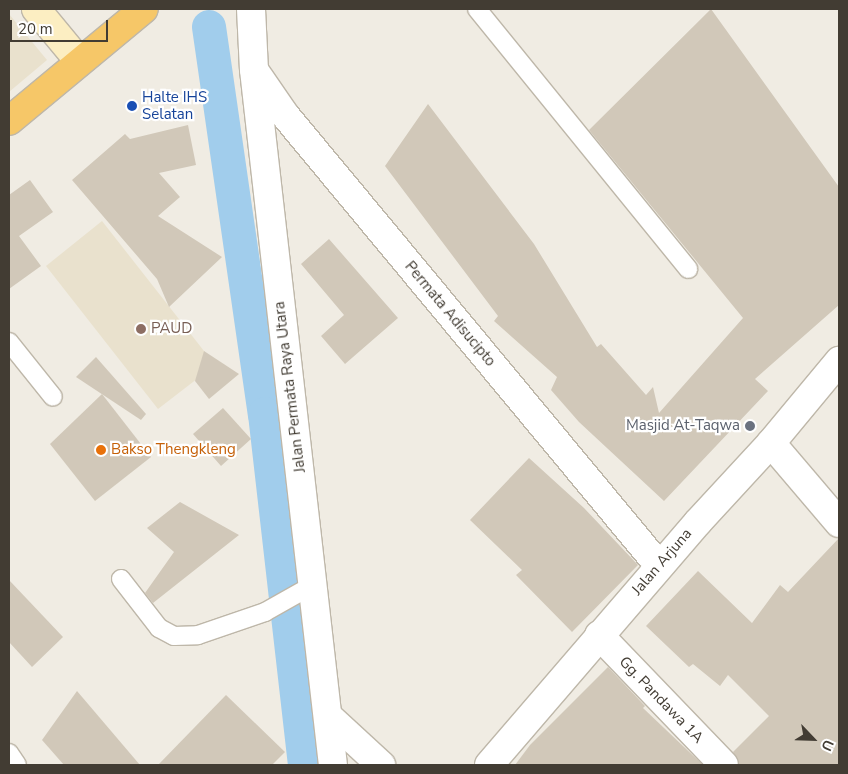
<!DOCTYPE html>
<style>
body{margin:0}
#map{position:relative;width:848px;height:774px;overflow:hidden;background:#f0ece3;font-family:"Nunito Sans",sans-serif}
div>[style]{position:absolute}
.education>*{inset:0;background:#e9e1cd}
.canal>*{height:34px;margin:-17px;padding:0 17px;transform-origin:17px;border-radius:17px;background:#a1cdec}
.building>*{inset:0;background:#d1c8b9}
.roads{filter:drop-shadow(1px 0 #beb7a9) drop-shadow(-1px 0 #beb7a9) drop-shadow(0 1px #beb7a9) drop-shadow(0 -1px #beb7a9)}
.lane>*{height:18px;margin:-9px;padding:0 9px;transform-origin:9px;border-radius:9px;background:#fff}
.street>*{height:28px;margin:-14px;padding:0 14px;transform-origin:14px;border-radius:14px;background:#fff}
.secondary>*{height:28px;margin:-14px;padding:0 14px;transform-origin:14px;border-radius:14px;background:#fceec2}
.highway>*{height:28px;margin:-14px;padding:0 14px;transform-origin:14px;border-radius:14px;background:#f6c768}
.dots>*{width:14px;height:14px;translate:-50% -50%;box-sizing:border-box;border:2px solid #fff;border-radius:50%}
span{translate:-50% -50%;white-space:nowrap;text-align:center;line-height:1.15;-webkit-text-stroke:4.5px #fff;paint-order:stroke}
.transit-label{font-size:15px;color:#164399}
.left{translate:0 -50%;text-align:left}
.street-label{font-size:15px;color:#423c33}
.education-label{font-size:15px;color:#785e54}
.worship-label{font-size:15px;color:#5b616d}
.right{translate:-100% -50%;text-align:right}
.food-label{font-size:15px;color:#c56008}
.frame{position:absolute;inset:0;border:10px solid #423c33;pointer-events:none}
.north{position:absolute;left:788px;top:714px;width:50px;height:50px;-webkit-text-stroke:4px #fff;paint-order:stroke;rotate:114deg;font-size:14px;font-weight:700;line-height:20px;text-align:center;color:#423c33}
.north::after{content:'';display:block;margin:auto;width:18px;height:22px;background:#423c33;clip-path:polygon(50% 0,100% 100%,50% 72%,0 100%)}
.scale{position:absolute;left:10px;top:20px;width:98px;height:22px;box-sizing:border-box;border:2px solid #423c33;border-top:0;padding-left:6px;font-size:15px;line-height:18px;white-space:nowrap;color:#423c33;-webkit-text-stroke:4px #fff;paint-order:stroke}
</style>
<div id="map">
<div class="education">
<div style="clip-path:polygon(9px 14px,47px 60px,9px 92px)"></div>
<div style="clip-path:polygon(102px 221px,215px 365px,158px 409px,46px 266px)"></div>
</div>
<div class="canal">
<div style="left:209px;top:27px;width:391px;rotate:81.8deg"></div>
<div style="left:265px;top:414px;width:353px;rotate:83.5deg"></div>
</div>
<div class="building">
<div style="clip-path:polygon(711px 9px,839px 187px,839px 305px,755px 379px,768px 391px,664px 501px,579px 422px,551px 390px,557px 377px,494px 321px,498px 316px,385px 166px,428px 104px,534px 244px,597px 347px,601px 344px,646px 395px,653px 387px,659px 413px,743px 318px,589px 130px)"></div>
<div style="clip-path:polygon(188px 125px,196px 165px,159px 173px,180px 197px,158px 216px,222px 257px,169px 307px,157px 279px,72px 180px,125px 134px,130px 139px)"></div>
<div style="clip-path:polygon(30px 180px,53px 212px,19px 236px,41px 266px,9px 289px,9px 195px)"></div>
<div style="clip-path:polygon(329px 239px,398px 318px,345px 364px,321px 336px,344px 315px,301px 264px)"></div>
<div style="clip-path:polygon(204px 351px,239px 374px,209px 399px,195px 381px)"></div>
<div style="clip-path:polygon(96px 357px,146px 414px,141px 420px,76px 377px)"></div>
<div style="clip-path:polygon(102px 394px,151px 457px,95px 501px,50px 444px)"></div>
<div style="clip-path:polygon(223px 408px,251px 439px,221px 466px,193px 434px)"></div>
<div style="clip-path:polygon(529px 458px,584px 508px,638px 565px,572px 632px,516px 575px,522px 570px,470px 520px)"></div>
<div style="clip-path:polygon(180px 502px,239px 535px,153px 603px,145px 593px,174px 552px,147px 528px)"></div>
<div style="clip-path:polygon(839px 538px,839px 765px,739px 765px,733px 752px,769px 716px,728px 675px,720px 686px,693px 664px,689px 667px,646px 626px,698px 571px,752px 623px,780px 585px,788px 592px)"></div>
<div style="clip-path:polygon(9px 580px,63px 637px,32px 667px,9px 642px)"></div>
<div style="clip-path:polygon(608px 667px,645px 706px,643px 708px,703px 765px,515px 765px,530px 745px)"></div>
<div style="clip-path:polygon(77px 691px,140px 765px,64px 765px,42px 740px)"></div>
<div style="clip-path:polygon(226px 695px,285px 752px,272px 765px,158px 765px)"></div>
</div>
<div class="roads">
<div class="lane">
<div style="left:477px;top:9px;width:335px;rotate:50.9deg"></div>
<div style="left:9px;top:342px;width:70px;rotate:51.3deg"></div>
<div style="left:121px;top:579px;width:62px;rotate:52.2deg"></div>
<div style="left:159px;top:628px;width:17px;rotate:28deg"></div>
<div style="left:174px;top:636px;width:24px;rotate:-2deg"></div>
<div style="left:198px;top:635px;width:71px;rotate:-18.9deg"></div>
<div style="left:265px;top:612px;width:55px;rotate:-29.4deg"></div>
<div style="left:9px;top:753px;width:14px;rotate:56deg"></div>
</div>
<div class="street">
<div style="left:251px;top:9px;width:61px;rotate:87.2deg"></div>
<div style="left:254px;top:70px;width:699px;rotate:83.52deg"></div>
<div style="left:256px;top:73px;width:51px;rotate:55.4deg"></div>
<div style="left:285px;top:115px;width:573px;rotate:50.31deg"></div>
<div style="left:771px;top:443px;width:105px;rotate:49.6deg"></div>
<div style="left:599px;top:635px;width:180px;rotate:46.1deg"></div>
<div style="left:329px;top:717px;width:71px;rotate:42.7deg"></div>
<div style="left:489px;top:765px;width:321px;rotate:-49.3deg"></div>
<div style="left:698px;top:522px;width:108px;rotate:-47.3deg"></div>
<div style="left:771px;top:443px;width:107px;rotate:-50.3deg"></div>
</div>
<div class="secondary">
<div style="left:36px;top:9px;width:67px;rotate:50.4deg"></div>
</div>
<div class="highway">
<div style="left:9px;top:121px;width:175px;rotate:-39.7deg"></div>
</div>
</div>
<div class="dots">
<div style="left:132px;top:106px;background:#1a4fb4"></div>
<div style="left:141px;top:329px;background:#8d6e63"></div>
<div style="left:750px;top:426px;background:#6b7280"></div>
<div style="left:101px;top:450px;background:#e8710a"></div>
</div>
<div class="transit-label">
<span class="left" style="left:142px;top:106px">Halte IHS<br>Selatan</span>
</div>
<div class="street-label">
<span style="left:450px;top:314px;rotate:50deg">Permata Adisucipto</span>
<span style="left:290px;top:387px;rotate:-97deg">Jalan Permata Raya Utara</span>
<span style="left:662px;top:562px;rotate:-49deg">Jalan Arjuna</span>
<span style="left:661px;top:700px;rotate:46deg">Gg. Pandawa 1A</span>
</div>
<div class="education-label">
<span class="left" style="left:151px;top:329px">PAUD</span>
</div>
<div class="worship-label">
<span class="right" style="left:740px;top:426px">Masjid At-Taqwa</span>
</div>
<div class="food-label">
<span class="left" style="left:111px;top:450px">Bakso Thengkleng</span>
</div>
<div class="frame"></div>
<div class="north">U</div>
<div class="scale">20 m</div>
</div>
